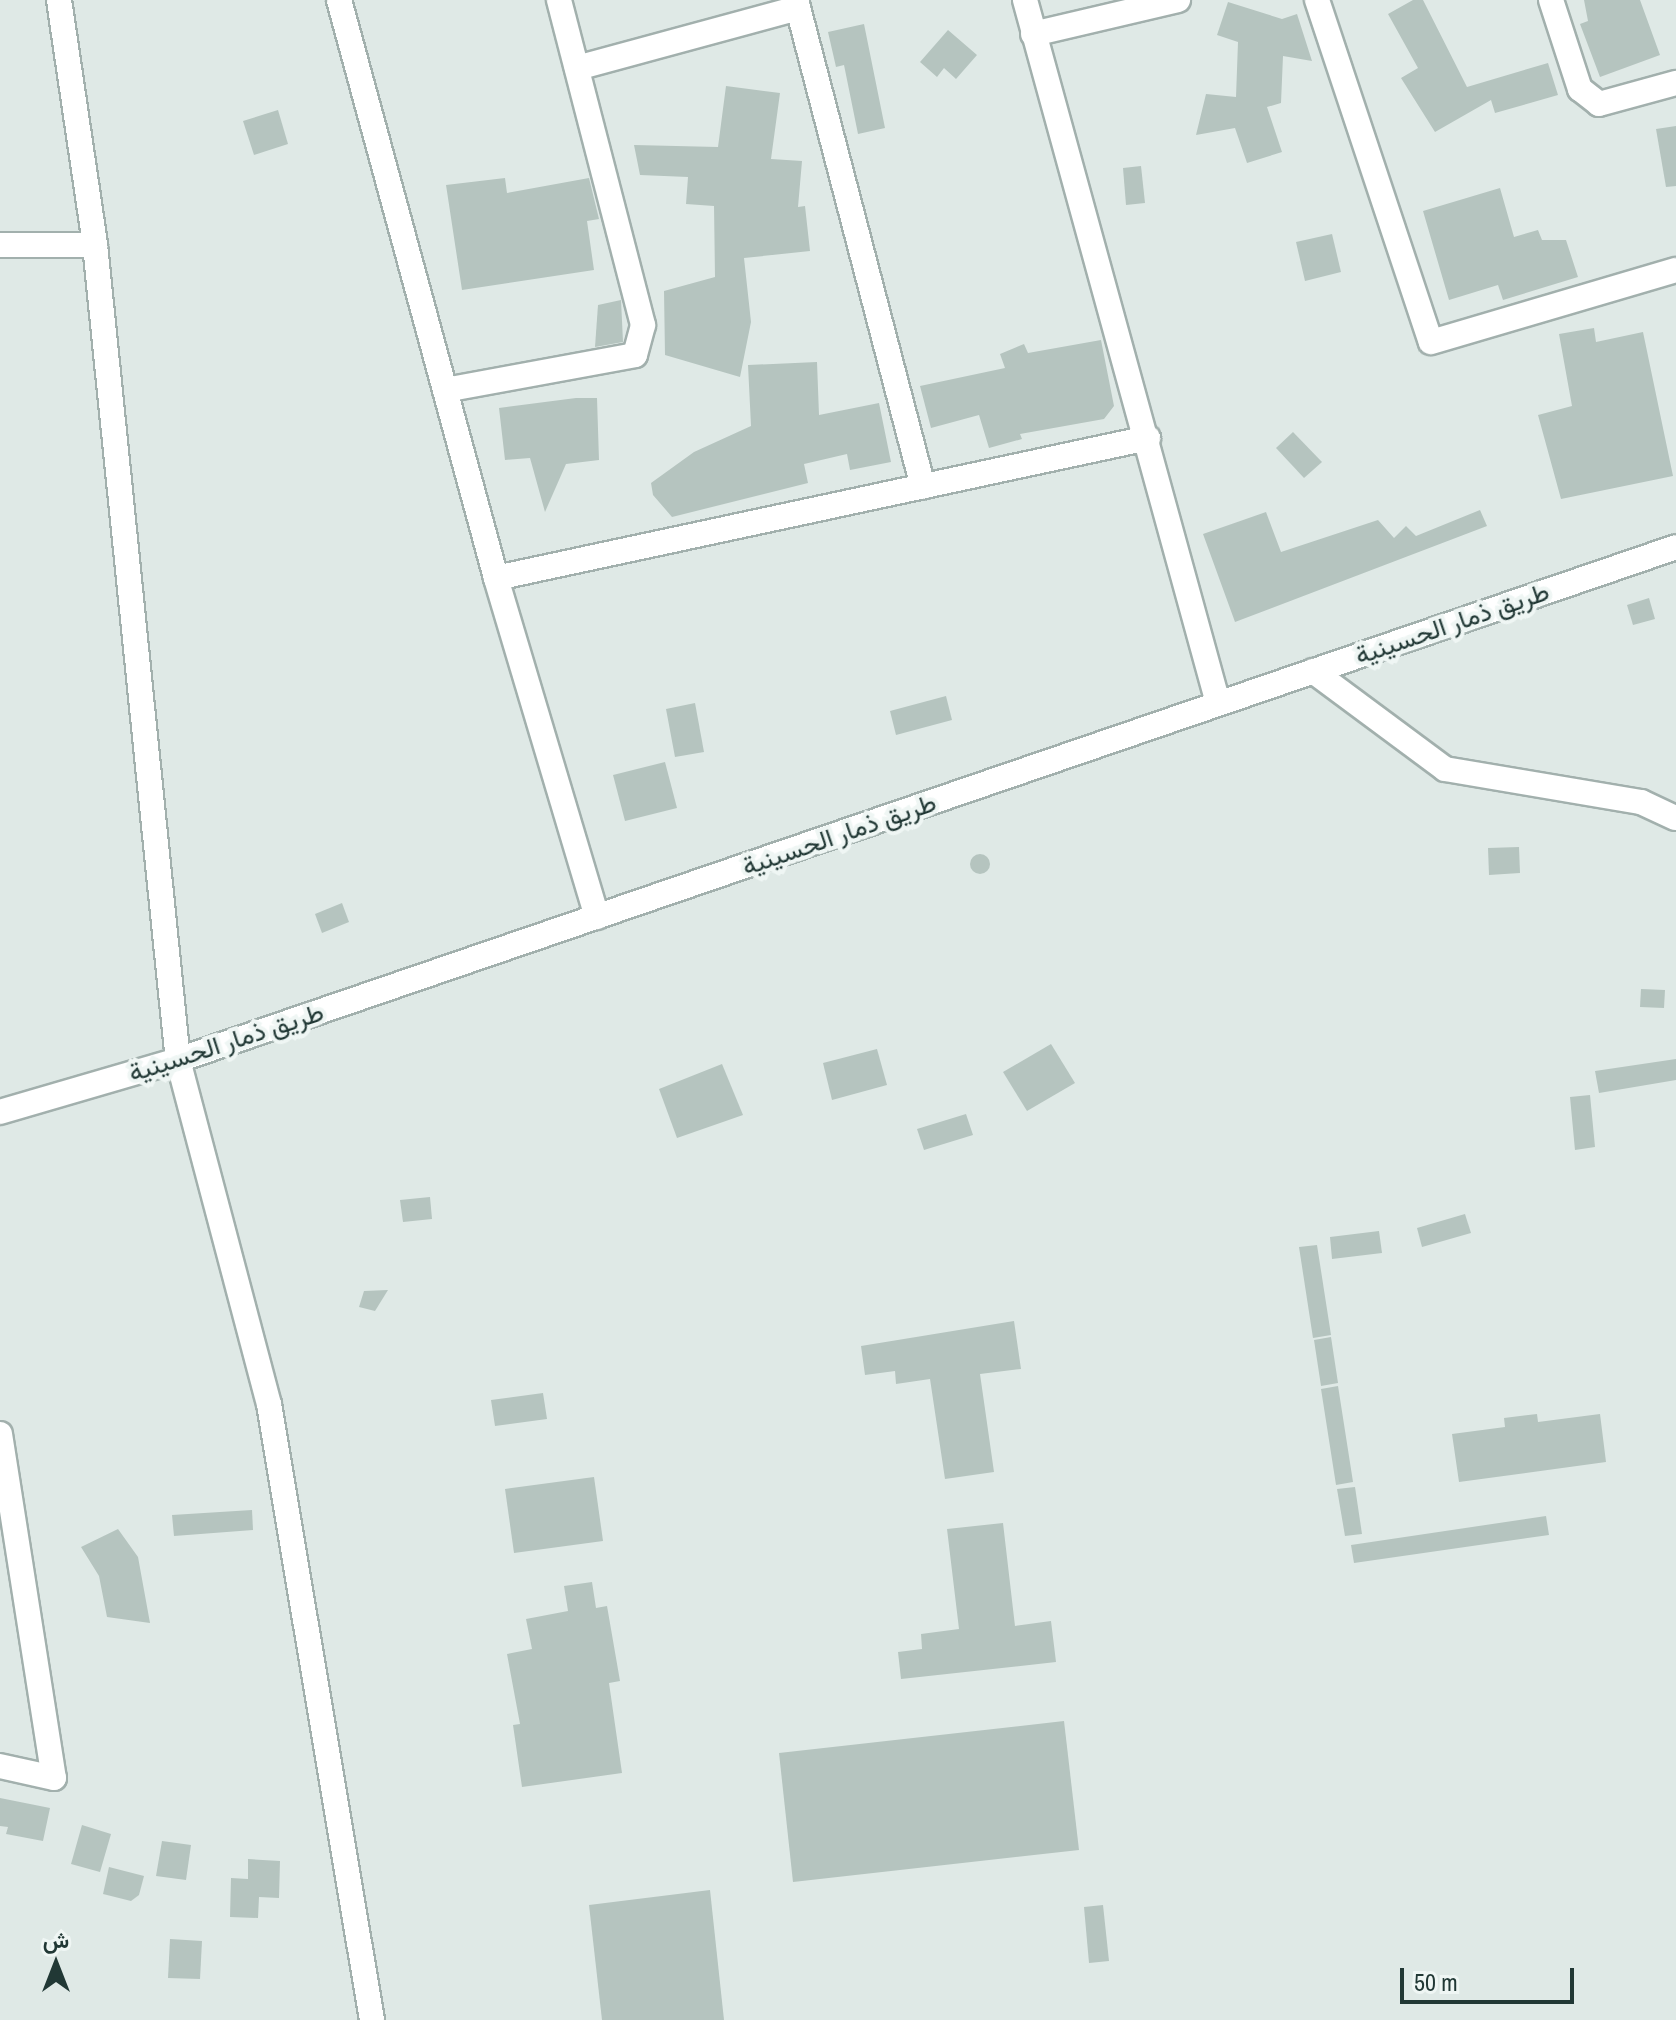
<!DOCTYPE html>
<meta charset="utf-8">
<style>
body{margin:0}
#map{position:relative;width:1676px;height:2020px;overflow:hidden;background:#dfe9e6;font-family:"Archivo Narrow",Vazirmatn,sans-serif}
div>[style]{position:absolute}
.building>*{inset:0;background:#b5c4bf}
.round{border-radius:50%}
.roads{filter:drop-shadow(2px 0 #a2b0ad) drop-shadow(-2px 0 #a2b0ad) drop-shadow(0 2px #a2b0ad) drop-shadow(0 -2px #a2b0ad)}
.minor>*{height:24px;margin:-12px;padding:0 12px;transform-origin:12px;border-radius:12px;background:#fff}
.tertiary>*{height:24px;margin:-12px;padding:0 12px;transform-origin:12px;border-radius:12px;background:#fff}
.secondary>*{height:24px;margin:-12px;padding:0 12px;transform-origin:12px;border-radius:12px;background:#fff}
span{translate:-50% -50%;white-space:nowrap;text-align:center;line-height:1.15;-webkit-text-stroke:8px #eff6f4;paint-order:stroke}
.street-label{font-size:26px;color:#213835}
.north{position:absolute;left:16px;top:1924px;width:80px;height:80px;-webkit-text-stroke:6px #eff6f4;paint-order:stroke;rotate:0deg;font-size:22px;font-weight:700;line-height:32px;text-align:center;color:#213835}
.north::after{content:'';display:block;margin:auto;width:28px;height:36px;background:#213835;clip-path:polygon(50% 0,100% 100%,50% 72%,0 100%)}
.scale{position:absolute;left:1400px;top:1968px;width:174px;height:36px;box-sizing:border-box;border:4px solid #213835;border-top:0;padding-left:10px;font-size:24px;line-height:28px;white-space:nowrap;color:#213835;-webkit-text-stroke:6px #eff6f4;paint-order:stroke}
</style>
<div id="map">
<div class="building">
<div style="clip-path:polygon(1413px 0,1423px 0,1467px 87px,1548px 63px,1558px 95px,1495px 113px,1491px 100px,1435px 132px,1401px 78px,1418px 68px,1388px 14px)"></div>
<div style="clip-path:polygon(1584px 0,1640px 0,1660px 55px,1600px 77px,1580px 24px,1588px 21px)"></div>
<div style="clip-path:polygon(1228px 2px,1282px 19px,1297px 14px,1312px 61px,1283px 56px,1281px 103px,1267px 107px,1282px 152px,1247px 163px,1235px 128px,1196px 135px,1206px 94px,1236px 97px,1238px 42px,1217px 35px)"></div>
<div style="clip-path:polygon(864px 24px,885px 128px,858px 134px,844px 65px,836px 67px,828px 32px)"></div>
<div style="clip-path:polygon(948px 30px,977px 55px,956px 79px,944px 68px,937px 77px,920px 62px)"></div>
<div style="clip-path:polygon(726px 86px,780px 93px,771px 159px,802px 161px,798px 207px,805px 206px,810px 251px,744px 258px,751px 322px,740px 377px,665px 355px,664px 291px,715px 277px,714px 206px,686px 204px,688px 177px,640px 175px,634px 145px,718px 147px)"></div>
<div style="clip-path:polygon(278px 110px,288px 144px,254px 155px,243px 121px)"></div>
<div style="clip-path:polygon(1676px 126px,1676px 186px,1666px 187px,1656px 129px)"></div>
<div style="clip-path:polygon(1141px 166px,1145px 203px,1126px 205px,1123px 168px)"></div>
<div style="clip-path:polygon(505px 178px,507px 193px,589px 178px,599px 219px,587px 221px,594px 270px,462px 290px,446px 185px)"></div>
<div style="clip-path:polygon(1500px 188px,1514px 237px,1538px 230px,1542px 240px,1566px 240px,1578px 277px,1503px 300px,1498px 285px,1449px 300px,1423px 211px)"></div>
<div style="clip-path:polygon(1332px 234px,1341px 272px,1305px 281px,1296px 242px)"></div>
<div style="clip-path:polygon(621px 300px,623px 342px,595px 347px,598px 305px)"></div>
<div style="clip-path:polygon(1594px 328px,1596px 342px,1643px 332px,1673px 476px,1561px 499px,1538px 415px,1572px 406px,1559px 334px)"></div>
<div style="clip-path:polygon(1101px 340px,1114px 406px,1104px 419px,1020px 434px,1022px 439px,989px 448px,979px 415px,931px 428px,920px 386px,1005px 368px,1000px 354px,1024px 344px,1028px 353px)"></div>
<div style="clip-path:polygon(817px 362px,819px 415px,879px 403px,891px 462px,850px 470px,847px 454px,804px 464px,808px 483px,672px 517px,653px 495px,651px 483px,694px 452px,751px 426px,748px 365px)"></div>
<div style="clip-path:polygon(576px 398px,597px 398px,599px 460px,566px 464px,545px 512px,530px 458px,505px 460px,499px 408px)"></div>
<div style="clip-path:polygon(1293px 432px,1322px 462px,1304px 478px,1276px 448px)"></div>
<div style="clip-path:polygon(1480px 510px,1487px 526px,1235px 622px,1203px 534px,1266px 512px,1281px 552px,1378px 520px,1394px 538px,1406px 526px,1416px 536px)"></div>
<div style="clip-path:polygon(1649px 598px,1655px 619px,1633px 625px,1627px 605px)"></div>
<div style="clip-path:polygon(946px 696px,952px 720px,896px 735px,890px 711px)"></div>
<div style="clip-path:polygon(695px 703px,704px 752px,675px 757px,666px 709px)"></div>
<div style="clip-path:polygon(665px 762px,677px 808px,625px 821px,613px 775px)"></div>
<div style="clip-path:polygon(1519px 847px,1520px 873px,1489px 875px,1488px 848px)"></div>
<div class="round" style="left:970px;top:854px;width:20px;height:20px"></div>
<div style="clip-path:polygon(342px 903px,349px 922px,322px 933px,315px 914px)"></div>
<div style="clip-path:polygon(1641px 989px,1665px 990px,1664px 1008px,1640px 1007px)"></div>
<div style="clip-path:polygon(1051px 1044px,1075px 1083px,1027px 1111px,1003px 1072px)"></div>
<div style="clip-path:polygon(877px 1049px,887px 1085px,832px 1100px,823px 1063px)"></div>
<div style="clip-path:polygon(1676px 1059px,1676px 1080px,1599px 1093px,1595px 1071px)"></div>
<div style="clip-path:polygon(722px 1064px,743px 1115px,677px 1138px,659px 1089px)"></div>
<div style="clip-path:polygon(1590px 1095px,1595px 1147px,1575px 1150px,1570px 1097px)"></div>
<div style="clip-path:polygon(966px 1114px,973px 1135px,924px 1150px,917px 1129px)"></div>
<div style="clip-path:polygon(430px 1197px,432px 1219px,403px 1222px,400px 1200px)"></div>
<div style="clip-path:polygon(1465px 1214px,1471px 1233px,1422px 1247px,1417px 1228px)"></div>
<div style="clip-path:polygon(1379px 1231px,1382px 1253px,1332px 1259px,1330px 1237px)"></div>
<div style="clip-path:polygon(1317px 1245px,1331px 1335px,1313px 1338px,1299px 1247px)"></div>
<div style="clip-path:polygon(388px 1290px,375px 1311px,359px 1307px,364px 1291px)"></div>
<div style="clip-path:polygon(1014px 1321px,1021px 1369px,980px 1374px,994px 1472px,945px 1479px,930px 1379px,896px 1384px,895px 1371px,865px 1375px,861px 1346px)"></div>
<div style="clip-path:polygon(1331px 1337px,1338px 1383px,1321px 1386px,1314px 1340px)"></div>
<div style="clip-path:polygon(1338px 1386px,1353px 1482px,1336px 1485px,1321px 1389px)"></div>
<div style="clip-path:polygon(543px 1393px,547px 1419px,495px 1426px,491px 1400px)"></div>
<div style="clip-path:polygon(1537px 1414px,1538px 1422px,1600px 1414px,1606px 1462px,1459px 1482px,1452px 1434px,1505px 1427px,1504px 1418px)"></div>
<div style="clip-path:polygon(594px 1477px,603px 1541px,514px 1553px,505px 1489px)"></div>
<div style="clip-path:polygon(1355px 1487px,1362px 1534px,1345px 1536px,1337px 1489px)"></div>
<div style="clip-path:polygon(252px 1510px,253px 1530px,174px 1536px,172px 1515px)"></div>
<div style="clip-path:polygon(1546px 1516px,1549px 1535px,1354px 1563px,1351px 1545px)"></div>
<div style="clip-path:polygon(1003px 1523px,1015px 1626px,1051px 1621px,1056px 1662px,901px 1679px,898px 1652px,922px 1649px,921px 1634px,959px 1629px,947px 1529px)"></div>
<div style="clip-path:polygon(118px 1529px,138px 1557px,150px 1623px,107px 1617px,99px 1576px,81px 1547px)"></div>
<div style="clip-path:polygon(592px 1582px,596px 1608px,607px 1606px,620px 1681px,609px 1683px,622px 1773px,522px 1787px,513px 1725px,520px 1724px,507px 1654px,532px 1649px,526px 1619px,568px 1611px,564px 1586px)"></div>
<div style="clip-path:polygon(1064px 1721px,1079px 1850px,793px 1882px,779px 1753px)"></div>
<div style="clip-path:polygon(0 1798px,50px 1808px,43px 1841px,6px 1834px,8px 1827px,0 1826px)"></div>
<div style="clip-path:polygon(82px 1825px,111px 1834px,100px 1872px,71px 1864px)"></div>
<div style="clip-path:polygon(162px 1841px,191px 1845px,186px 1880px,156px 1876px)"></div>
<div style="clip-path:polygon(248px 1859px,280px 1861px,279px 1898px,259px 1897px,258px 1918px,230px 1917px,231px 1878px,248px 1879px)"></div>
<div style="clip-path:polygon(109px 1867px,144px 1876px,139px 1895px,131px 1901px,103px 1894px)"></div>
<div style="clip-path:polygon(710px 1890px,724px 2020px,602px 2020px,589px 1905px)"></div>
<div style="clip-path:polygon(1103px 1905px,1109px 1961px,1089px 1963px,1084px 1907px)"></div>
<div style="clip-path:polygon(170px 1939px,202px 1941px,200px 1979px,168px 1978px)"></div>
</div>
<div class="roads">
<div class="minor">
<div style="left:339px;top:0;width:599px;rotate:74.8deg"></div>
<div style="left:796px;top:0;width:503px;rotate:75.38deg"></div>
<div style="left:1025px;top:0;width:729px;rotate:74.65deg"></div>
<div style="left:1317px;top:0;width:360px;rotate:71.6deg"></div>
<div style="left:1431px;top:342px;width:255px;rotate:-16.4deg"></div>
<div style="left:1551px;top:0;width:94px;rotate:72deg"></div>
<div style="left:1580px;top:89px;width:24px;rotate:38deg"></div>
<div style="left:1599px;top:104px;width:80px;rotate:-15.3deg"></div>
<div style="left:1033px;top:34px;width:149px;rotate:-13.2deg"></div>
<div style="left:577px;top:68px;width:229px;rotate:-15.2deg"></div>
<div style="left:0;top:245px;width:95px"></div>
<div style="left:445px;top:390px;width:193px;rotate:-10.4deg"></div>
<div style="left:635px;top:355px;width:31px;rotate:-75deg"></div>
<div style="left:643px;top:325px;width:336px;rotate:-104.5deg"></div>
<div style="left:1313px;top:671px;width:164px;rotate:36.6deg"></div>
<div style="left:1445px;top:769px;width:199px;rotate:9.6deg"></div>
<div style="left:1641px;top:802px;width:38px;rotate:25deg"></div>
<div style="left:597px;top:917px;width:354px;rotate:-106.6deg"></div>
<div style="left:496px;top:578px;width:667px;rotate:-12.12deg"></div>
<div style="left:0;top:1434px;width:348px;rotate:81.1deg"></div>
<div style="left:54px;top:1778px;width:55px;rotate:-167.5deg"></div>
</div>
<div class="tertiary">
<div style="left:59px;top:0;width:248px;rotate:81.6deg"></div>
<div style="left:95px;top:245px;width:819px;rotate:84.19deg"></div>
<div style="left:178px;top:1060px;width:356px;rotate:75.2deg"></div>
<div style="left:269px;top:1404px;width:625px;rotate:80.51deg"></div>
</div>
<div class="secondary">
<div style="left:0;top:1112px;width:185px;rotate:-16.3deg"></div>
<div style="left:178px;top:1060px;width:1583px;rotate:-18.9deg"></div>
</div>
</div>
<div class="street-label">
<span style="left:1452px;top:623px;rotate:-19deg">طريق ذمار الحسينية</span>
<span style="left:839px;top:834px;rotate:-19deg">طريق ذمار الحسينية</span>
<span style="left:226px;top:1042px;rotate:-18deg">طريق ذمار الحسينية</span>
</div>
<div class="north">ش</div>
<div class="scale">50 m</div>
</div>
